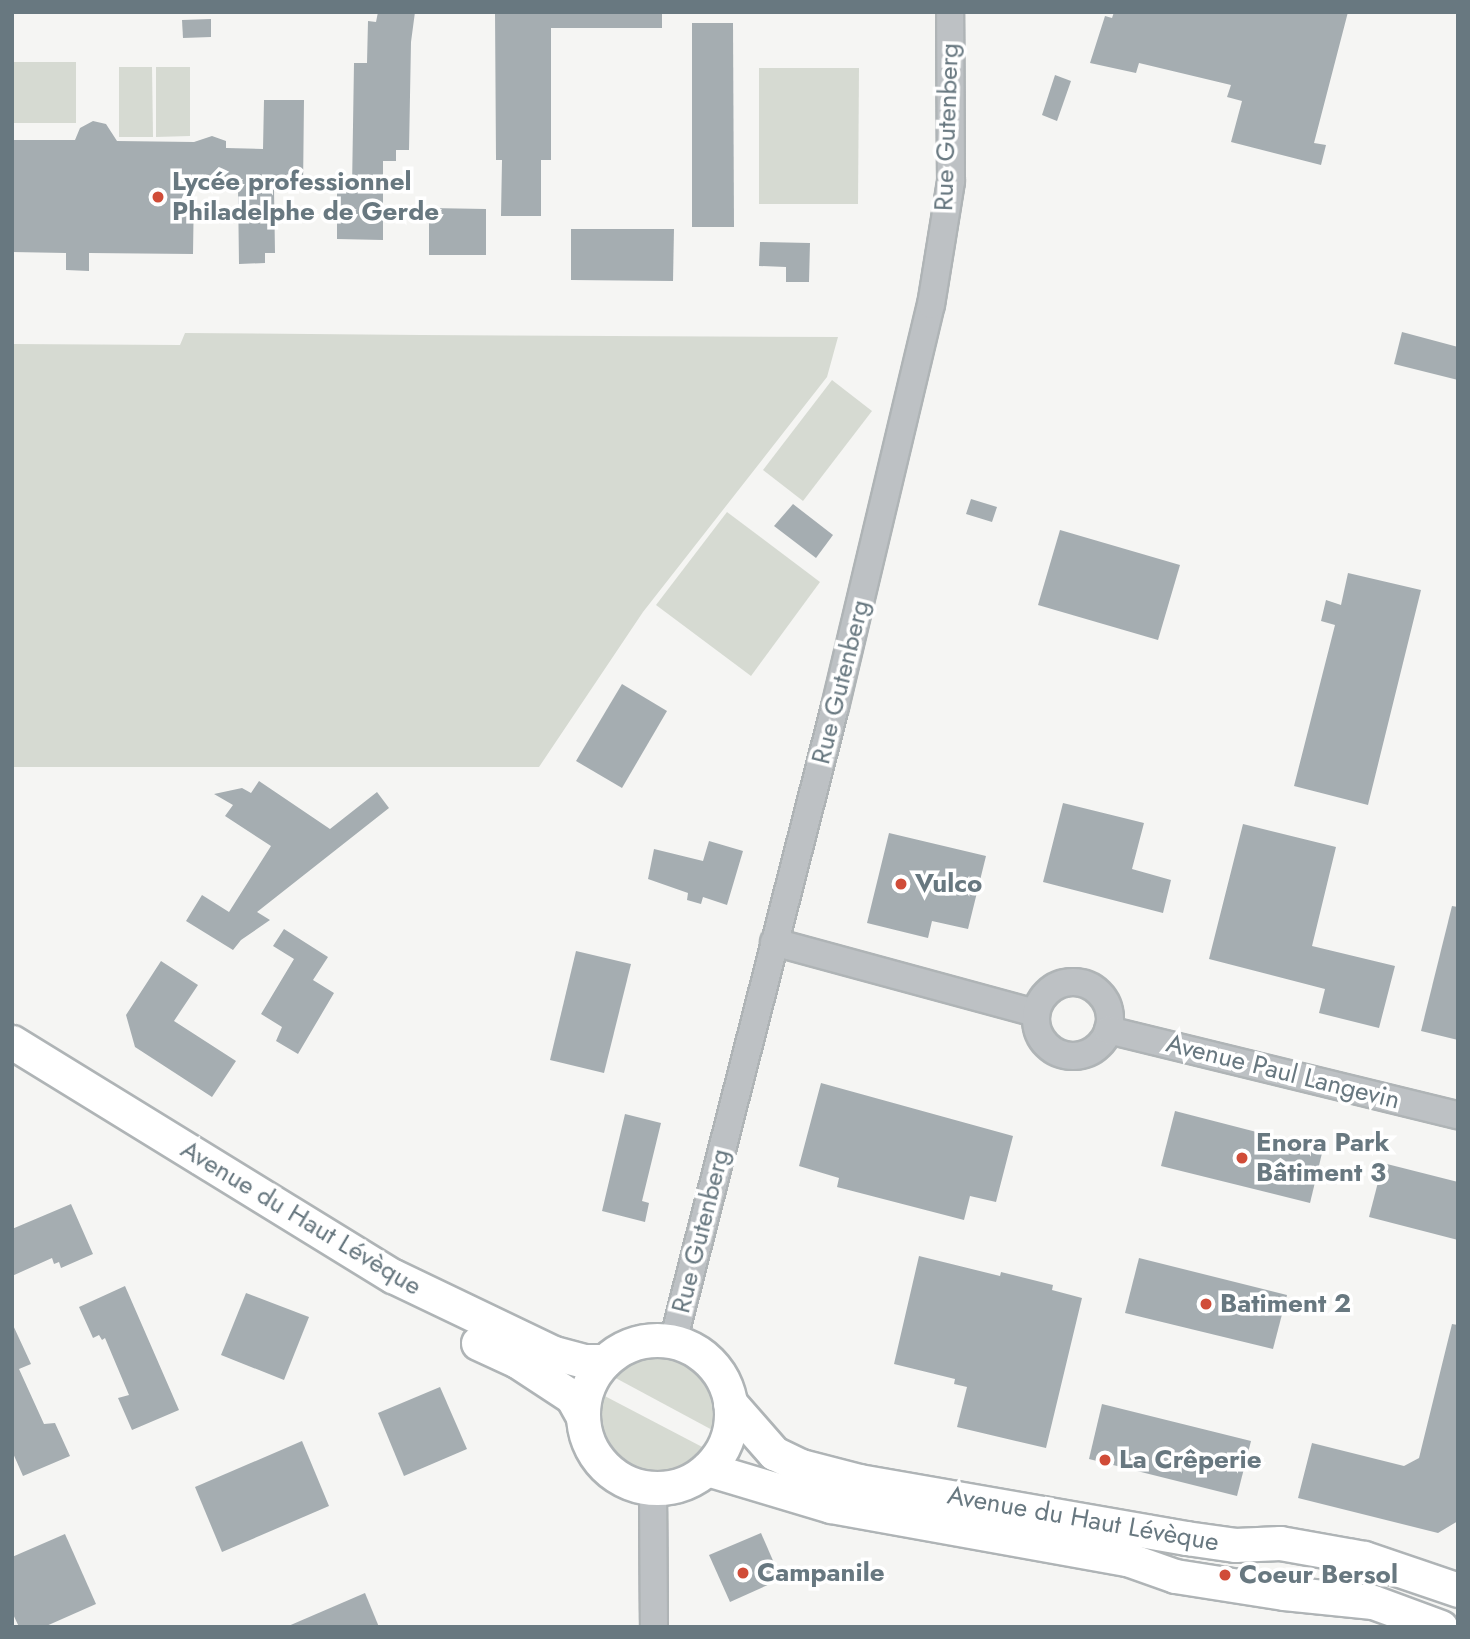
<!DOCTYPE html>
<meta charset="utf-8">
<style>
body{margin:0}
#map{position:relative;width:1470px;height:1639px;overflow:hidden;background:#f5f5f3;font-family:Jost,sans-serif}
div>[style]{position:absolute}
.green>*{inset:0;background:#d6dad2}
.building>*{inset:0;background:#a5adb1}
.roads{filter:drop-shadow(2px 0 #afb4b6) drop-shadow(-2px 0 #afb4b6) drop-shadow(0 2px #afb4b6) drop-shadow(0 -2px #afb4b6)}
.minor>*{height:26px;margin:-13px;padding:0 13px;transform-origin:13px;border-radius:13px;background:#bdc1c4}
.minor>.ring{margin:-13px;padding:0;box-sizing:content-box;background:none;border:26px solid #bdc1c4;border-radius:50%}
.major>*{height:33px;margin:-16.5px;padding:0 16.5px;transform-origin:16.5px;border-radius:16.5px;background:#fff}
.major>.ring{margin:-16.5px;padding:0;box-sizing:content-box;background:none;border:33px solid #fff;border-radius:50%}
.dots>*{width:19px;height:19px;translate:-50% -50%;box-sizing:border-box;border:4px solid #fff;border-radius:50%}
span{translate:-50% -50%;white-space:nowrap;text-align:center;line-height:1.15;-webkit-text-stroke:7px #fff;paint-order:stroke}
.street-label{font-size:26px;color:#687880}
.poi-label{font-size:26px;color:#687880;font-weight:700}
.left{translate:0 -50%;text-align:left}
.frame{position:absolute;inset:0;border:14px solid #687880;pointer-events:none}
</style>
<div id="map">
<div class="green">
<div style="clip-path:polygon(12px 62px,76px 62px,76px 123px,12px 123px)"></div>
<div style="clip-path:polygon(119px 67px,152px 67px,153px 137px,119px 137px)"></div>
<div style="clip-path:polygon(156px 67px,190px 67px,190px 136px,156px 137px)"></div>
<div style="clip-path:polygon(759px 68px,859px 68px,858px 204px,759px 204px)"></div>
<div style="clip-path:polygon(185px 333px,421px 335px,838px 337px,827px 377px,643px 612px,539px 767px,12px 767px,12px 344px,180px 345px)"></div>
<div style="clip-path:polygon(832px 380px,872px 411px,803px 501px,763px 470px)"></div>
<div style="clip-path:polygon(727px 512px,820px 582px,751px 676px,656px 605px)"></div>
<div style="clip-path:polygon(652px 1354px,679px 1359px,702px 1373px,717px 1399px,719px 1413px,716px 1432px,610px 1375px,624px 1363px)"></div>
<div style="clip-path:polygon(599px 1393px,708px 1450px,699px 1461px,673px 1476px,647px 1477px,634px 1472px,618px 1463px,601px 1440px,595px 1416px)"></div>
</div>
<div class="building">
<div style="clip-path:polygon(378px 12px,415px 12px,411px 42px,409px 150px,396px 150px,396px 161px,383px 161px,383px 240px,337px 239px,337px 188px,352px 188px,354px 63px,367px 63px,368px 21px,376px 22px)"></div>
<div style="clip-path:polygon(495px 12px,662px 12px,662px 28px,551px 28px,551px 160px,541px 160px,541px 216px,501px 216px,502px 160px,496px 160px)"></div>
<div style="clip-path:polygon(1114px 12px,1348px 12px,1314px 143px,1326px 145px,1321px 165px,1231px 142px,1242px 101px,1227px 97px,1231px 85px,1139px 63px,1136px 73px,1090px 63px,1105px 16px,1112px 18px)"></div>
<div style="clip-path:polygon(211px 19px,211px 37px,183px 38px,182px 20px)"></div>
<div style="clip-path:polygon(692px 23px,733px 23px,734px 227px,692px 227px)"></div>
<div style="clip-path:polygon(1055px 75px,1071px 81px,1057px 121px,1042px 115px)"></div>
<div style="clip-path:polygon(264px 100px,304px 100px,303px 189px,274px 189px,275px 253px,265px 253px,265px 263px,239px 264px,238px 189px,194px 188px,193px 254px,89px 253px,89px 271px,66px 270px,66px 253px,12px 252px,12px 140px,75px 140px,80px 128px,93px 121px,106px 124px,117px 141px,194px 142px,212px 136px,226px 141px,226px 148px,263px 149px)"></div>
<div style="clip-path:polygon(429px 208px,486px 209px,486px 255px,429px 255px)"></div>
<div style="clip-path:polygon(571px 229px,674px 229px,673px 281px,571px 280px)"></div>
<div style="clip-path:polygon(760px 242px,810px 243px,809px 282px,786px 282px,786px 267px,759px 266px)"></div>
<div style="clip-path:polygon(1402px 332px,1458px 347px,1458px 380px,1394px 364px)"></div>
<div style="clip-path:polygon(971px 499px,997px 507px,992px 522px,966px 514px)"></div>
<div style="clip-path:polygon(793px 504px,833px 535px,816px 558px,774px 526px)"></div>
<div style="clip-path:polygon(1060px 530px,1180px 565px,1158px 640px,1038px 605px)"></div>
<div style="clip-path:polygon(1348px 573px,1421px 590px,1368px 805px,1294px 786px,1335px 625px,1321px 621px,1326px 600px,1341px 605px)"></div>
<div style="clip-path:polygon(622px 684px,667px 711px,622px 788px,576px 761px)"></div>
<div style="clip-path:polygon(259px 781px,330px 829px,377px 792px,389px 808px,257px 912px,270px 920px,241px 940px,233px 950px,186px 921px,202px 895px,229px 912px,271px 846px,225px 816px,233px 805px,214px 794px,242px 788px,251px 793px)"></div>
<div style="clip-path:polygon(1063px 803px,1144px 823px,1132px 869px,1171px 880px,1163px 913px,1043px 882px)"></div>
<div style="clip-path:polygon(1243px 824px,1336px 847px,1312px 946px,1395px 966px,1379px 1028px,1319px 1013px,1325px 989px,1209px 959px)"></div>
<div style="clip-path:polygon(889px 833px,986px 856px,968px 929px,932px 921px,928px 938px,867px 923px)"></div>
<div style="clip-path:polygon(709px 841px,743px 851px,727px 905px,703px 897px,701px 904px,687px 900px,688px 893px,648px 879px,654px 849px,703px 861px)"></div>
<div style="clip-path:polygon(1452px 906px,1458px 907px,1458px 1040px,1421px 1031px)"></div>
<div style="clip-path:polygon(284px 929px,328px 957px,313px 980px,334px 993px,298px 1054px,276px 1041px,282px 1027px,261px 1014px,294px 959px,273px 946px)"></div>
<div style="clip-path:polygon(576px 951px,631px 964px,604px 1073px,550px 1060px)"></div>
<div style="clip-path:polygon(161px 961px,198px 985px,174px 1021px,236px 1061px,212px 1097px,135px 1047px,126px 1015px)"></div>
<div style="clip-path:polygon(821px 1083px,1013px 1136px,996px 1202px,970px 1196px,964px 1220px,837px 1187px,839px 1178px,799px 1166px)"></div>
<div style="clip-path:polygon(1175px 1111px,1323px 1149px,1310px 1203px,1161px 1166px)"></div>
<div style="clip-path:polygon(625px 1114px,661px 1123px,642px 1201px,649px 1203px,645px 1222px,602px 1211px)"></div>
<div style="clip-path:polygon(1383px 1163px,1458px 1182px,1458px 1240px,1369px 1217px)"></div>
<div style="clip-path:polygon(71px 1204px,93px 1254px,61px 1268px,59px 1262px,54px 1264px,52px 1258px,12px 1276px,12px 1229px)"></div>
<div style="clip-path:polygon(919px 1256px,1000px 1276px,1001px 1272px,1053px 1285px,1052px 1290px,1082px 1298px,1046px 1448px,957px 1427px,967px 1387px,954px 1384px,955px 1379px,894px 1364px)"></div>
<div style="clip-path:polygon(1139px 1258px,1287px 1295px,1273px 1349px,1125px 1313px)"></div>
<div style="clip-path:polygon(125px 1286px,179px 1410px,132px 1430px,118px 1398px,129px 1395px,105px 1338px,102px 1340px,99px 1335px,93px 1338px,79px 1307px)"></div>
<div style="clip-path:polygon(246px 1293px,309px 1317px,284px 1380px,221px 1355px)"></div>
<div style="clip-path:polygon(12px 1323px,31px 1364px,19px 1369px,44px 1424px,55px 1423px,70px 1456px,23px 1476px,12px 1451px)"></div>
<div style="clip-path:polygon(1452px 1324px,1458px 1325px,1458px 1521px,1438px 1533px,1298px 1498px,1312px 1443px,1404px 1466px,1419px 1458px)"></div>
<div style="clip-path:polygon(440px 1387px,467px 1449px,404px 1476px,378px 1413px)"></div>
<div style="clip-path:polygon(1102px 1404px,1251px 1441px,1237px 1496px,1089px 1459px)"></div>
<div style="clip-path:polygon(302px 1441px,329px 1506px,222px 1552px,195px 1487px)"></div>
<div style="clip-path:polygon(761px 1533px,781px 1579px,730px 1602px,709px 1555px)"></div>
<div style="clip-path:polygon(65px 1534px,96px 1604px,44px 1627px,19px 1627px,12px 1612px,12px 1557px)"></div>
<div style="clip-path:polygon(365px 1593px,379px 1627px,286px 1627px)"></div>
</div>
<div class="roads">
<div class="minor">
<div style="left:774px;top:942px;width:271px;rotate:15.2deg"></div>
<div class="ring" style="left:1036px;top:982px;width:48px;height:48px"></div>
<div style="left:1108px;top:1030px;width:360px;rotate:13.7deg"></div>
<div style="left:673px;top:1342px;width:655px;rotate:-75.69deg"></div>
<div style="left:835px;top:707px;width:413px;rotate:-76.6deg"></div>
<div style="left:931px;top:305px;width:126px;rotate:-80.8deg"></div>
<div style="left:951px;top:181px;width:169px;rotate:-90.3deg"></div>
<div style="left:653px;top:1488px;width:139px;rotate:89.6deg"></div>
</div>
<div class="major">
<div style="left:12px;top:1042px;width:447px;rotate:31.6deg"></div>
<div style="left:393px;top:1276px;width:178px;rotate:25.6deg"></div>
<div style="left:554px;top:1353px;width:30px;rotate:15deg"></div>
<div style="left:583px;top:1361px;width:22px"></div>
<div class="ring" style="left:583px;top:1340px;width:115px;height:115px"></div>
<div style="left:478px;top:1343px;width:43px;rotate:24.8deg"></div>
<div style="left:517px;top:1361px;width:66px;rotate:33.2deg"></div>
<div style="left:572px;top:1397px;width:21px;rotate:61deg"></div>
<div style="left:730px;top:1403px;width:67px;rotate:48.7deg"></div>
<div style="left:774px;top:1453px;width:30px;rotate:26deg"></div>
<div style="left:801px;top:1466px;width:60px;rotate:14.5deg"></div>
<div style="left:859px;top:1481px;width:332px;rotate:9.9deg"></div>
<div style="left:1186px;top:1538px;width:49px;rotate:8.1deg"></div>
<div style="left:1235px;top:1545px;width:45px;rotate:-2.5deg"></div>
<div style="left:1280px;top:1543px;width:85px;rotate:10.1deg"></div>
<div style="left:1364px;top:1558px;width:99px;rotate:18.8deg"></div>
<div style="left:707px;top:1469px;width:129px;rotate:16.6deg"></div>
<div style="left:831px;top:1506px;width:301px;rotate:10.2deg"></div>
<div style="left:1127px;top:1559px;width:51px;rotate:19.5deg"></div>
<div style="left:1175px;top:1576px;width:110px;rotate:8.9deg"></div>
<div style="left:1284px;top:1593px;width:89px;rotate:5.8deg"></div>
<div style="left:1373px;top:1602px;width:72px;rotate:20.2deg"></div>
</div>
</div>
<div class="dots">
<div style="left:158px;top:197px;background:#d04c38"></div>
<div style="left:901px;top:884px;background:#d04c38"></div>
<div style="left:1242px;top:1158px;background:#d04c38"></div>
<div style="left:1206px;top:1304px;background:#d04c38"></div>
<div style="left:1105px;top:1460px;background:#d04c38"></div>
<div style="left:743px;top:1573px;background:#d04c38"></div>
<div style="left:1225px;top:1575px;background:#d04c38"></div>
</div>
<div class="street-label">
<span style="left:947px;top:127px;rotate:-88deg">Rue Gutenberg</span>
<span style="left:841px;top:682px;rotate:-76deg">Rue Gutenberg</span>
<span style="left:1283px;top:1072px;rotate:14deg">Avenue Paul Langevin</span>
<span style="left:301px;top:1218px;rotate:31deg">Avenue du Haut Lévèque</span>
<span style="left:701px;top:1231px;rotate:-76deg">Rue Gutenberg</span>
<span style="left:1083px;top:1519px;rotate:10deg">Avenue du Haut Lévèque</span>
</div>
<div class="poi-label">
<span class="left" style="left:172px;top:197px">Lycée professionnel<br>Philadelphe de Gerde</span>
<span class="left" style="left:915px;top:884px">Vulco</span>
<span class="left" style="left:1256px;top:1158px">Enora Park<br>Bâtiment 3</span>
<span class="left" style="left:1220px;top:1304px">Batiment 2</span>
<span class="left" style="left:1119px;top:1460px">La Crêperie</span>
<span class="left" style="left:757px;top:1573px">Campanile</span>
<span class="left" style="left:1239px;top:1575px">Coeur Bersol</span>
</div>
<div class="frame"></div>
</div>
